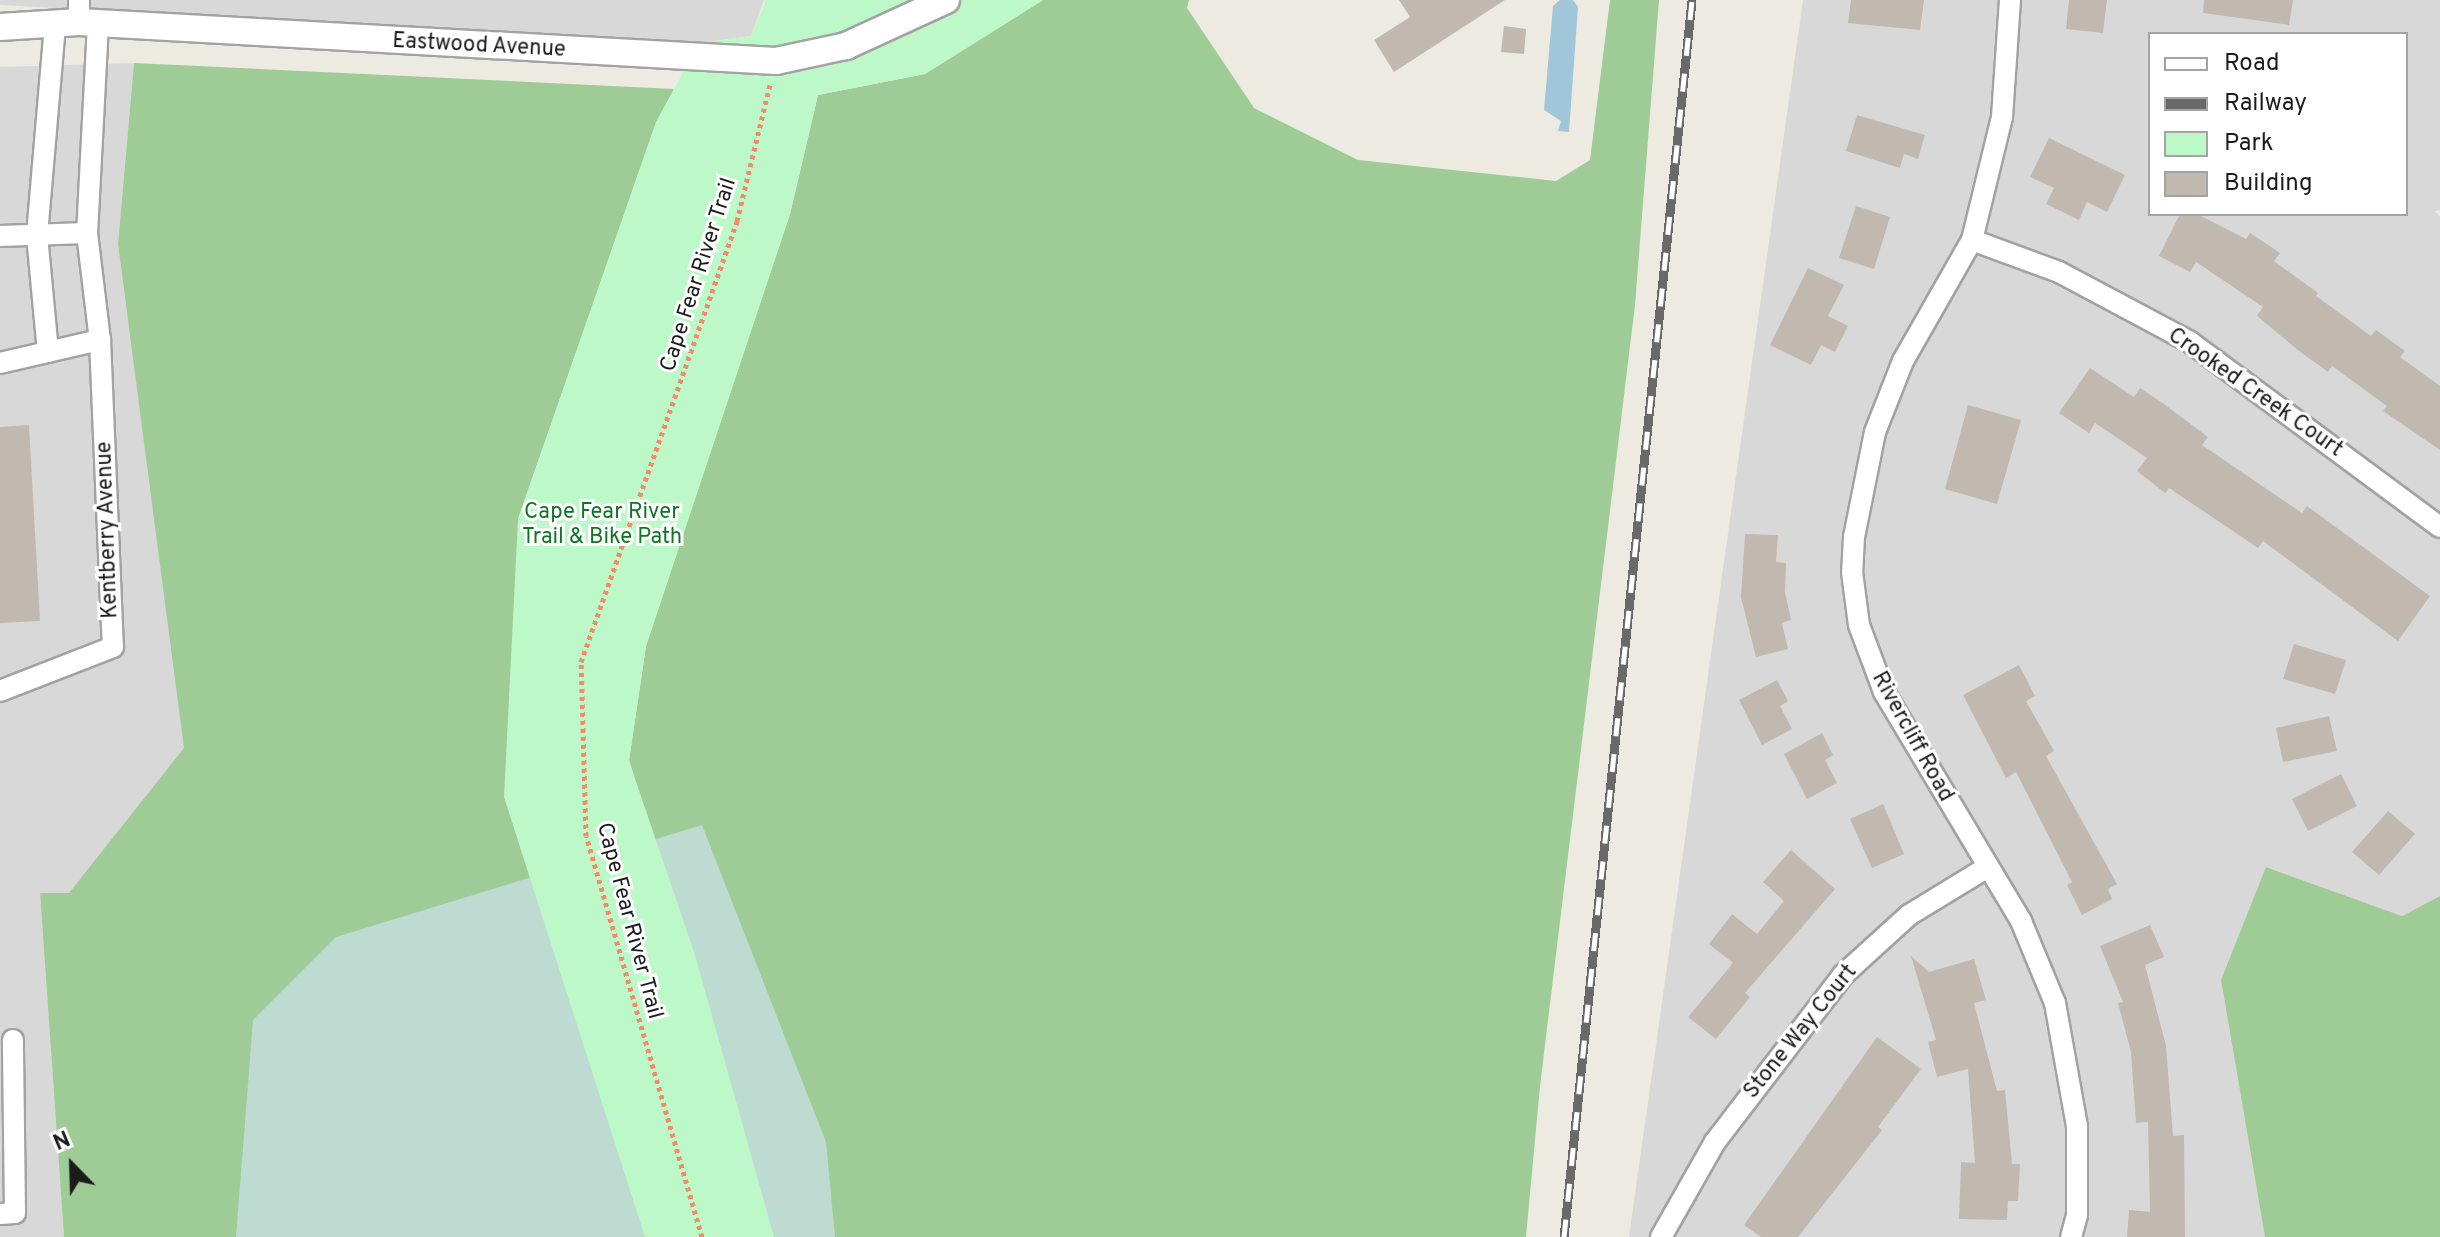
<!DOCTYPE html>
<style>
body{margin:0}
#map{position:relative;width:2440px;height:1237px;overflow:hidden;background:#edeae1;font-family:Overpass,sans-serif}
div>[style]{position:absolute}
.residential>*{inset:0;background:#d9d8d8}
.forest>*{inset:0;background:#9fcb96}
.wetland>*{inset:0;background:#bedbd1}
.park>*{inset:0;background:#bdf8c9}
.water>*{inset:0;background:#a1c6da}
.building>*{inset:0;background:#c1b9b0}
.path>*{height:5px;margin-top:-2.5px;transform-origin:0;background:repeating-linear-gradient(90deg,#f68a68 0 4px,transparent 0 8px)}
.roads{filter:drop-shadow(2px 0 #a2a2a2) drop-shadow(-2px 0 #a2a2a2) drop-shadow(0 2px #a2a2a2) drop-shadow(0 -2px #a2a2a2)}
.minor>*{height:20px;margin:-10px;padding:0 10px;transform-origin:10px;border-radius:10px;background:#fff}
.tertiary>*{height:26px;margin:-13px;padding:0 13px;transform-origin:13px;border-radius:13px;background:#fff}
.rail>*{height:9px;margin-top:-4.5px;transform-origin:0;background:repeating-linear-gradient(90deg,#fff 0 18px,#696969 0 36px);box-sizing:border-box;border-block:2px solid #696969}
span{translate:-50% -50%;white-space:nowrap;text-align:center;line-height:1.15;-webkit-text-stroke:6px #fff;paint-order:stroke}
.street-label{font-size:22px;color:#1b1b1b}
.park-label{font-size:22px;color:#0d7524}
.legend{position:absolute;left:2148px;top:32px;width:260px;height:184px;box-sizing:border-box;background:#fff;border:2px solid #a4a4a4;margin:0;padding:10px 14px;list-style:none;font-size:24px;color:#1b1b1b}
.legend li{display:flex;align-items:center;gap:16px;height:40px}
.legend b{width:40px;border:2px solid #a4a4a4}
.north{position:absolute;left:32px;top:1125px;width:80px;height:80px;-webkit-text-stroke:6px #fff;paint-order:stroke;rotate:337deg;font-size:22px;font-weight:700;line-height:32px;text-align:center;color:#1b1b1b}
.north::after{content:'';display:block;margin:auto;width:28px;height:36px;background:#1b1b1b;clip-path:polygon(50% 0,100% 100%,50% 72%,0 100%)}
</style>
<div id="map">
<div class="residential">
<div style="clip-path:polygon(0 0,764px 0,751px 36px,699px 43px,0 5px)"></div>
<div style="clip-path:polygon(evenodd,1803px 0,2440px 0,2440px 210px,2435px 211px,2440px 217px,2440px 896px,2402px 916px,2267px 867px,2221px 980px,2265px 1237px,1629px 1237px,1803px 0,2150px 34px,2406px 34px,2406px 214px,2150px 214px,2150px 34px)"></div>
<div style="clip-path:polygon(134px 63px,118px 244px,185px 748px,69px 894px,40px 893px,64px 1237px,0 1237px,0 67px)"></div>
</div>
<div class="forest">
<div style="clip-path:polygon(1043px 0,1189px 0,1187px 8px,1254px 108px,1358px 160px,1556px 181px,1590px 160px,1610px 0,1659px 0,1635px 305px,1540px 1086px,1526px 1237px,774px 1237px,629px 760px,646px 646px,790px 214px,818px 95px,925px 74px)"></div>
<div style="clip-path:polygon(134px 63px,674px 89px,656px 123px,518px 519px,645px 1237px,64px 1237px,40px 893px,69px 893px,184px 748px,118px 244px)"></div>
<div style="clip-path:polygon(2266px 867px,2402px 916px,2440px 896px,2440px 1237px,2265px 1237px,2221px 980px)"></div>
</div>
<div class="wetland">
<div style="clip-path:polygon(702px 825px,826px 1142px,835px 1237px,236px 1237px,253px 1020px,336px 937px)"></div>
</div>
<div class="park">
<div style="clip-path:polygon(766px 0,1043px 0,925px 74px,818px 95px,790px 214px,646px 646px,629px 761px,695px 955px,774px 1237px,645px 1237px,504px 797px,518px 519px,656px 122px,699px 43px,751px 36px)"></div>
</div>
<div class="water">
<div style="clip-path:polygon(1560px 0,1573px 0,1578px 7px,1569px 132px,1558px 131px,1561px 121px,1544px 110px,1553px 6px)"></div>
</div>
<div class="building">
<div style="clip-path:polygon(1399px 0,1505px 0,1394px 72px,1374px 40px,1410px 17px)"></div>
<div style="clip-path:polygon(1851px 0,1924px 0,1920px 30px,1848px 23px)"></div>
<div style="clip-path:polygon(2069px 0,2107px 0,2103px 33px,2066px 29px)"></div>
<div style="clip-path:polygon(2204px 0,2293px 0,2289px 25px,2203px 13px)"></div>
<div style="clip-path:polygon(1504px 26px,1526px 29px,1524px 54px,1501px 52px)"></div>
<div style="clip-path:polygon(1857px 115px,1925px 135px,1918px 159px,1904px 154px,1900px 168px,1846px 151px)"></div>
<div style="clip-path:polygon(2049px 138px,2125px 175px,2107px 212px,2087px 202px,2079px 220px,2046px 204px,2054px 188px,2030px 177px)"></div>
<div style="clip-path:polygon(1856px 206px,1890px 217px,1874px 269px,1839px 258px)"></div>
<div style="clip-path:polygon(2180px 214px,2197px 214px,2246px 239px,2250px 233px,2280px 253px,2274px 261px,2318px 293px,2316px 296px,2371px 336px,2376px 330px,2405px 351px,2400px 357px,2440px 386px,2440px 450px,2383px 411px,2387px 406px,2332px 366px,2328px 372px,2299px 351px,2257px 316px,2263px 307px,2196px 262px,2190px 272px,2159px 256px)"></div>
<div style="clip-path:polygon(1808px 268px,1844px 285px,1828px 316px,1848px 326px,1835px 352px,1821px 345px,1811px 365px,1770px 345px)"></div>
<div style="clip-path:polygon(2090px 368px,2134px 397px,2140px 388px,2164px 404px,2208px 437px,2202px 445px,2302px 513px,2307px 506px,2430px 596px,2398px 641px,2263px 541px,2258px 548px,2169px 488px,2165px 493px,2137px 471px,2147px 458px,2095px 423px,2089px 433px,2059px 413px)"></div>
<div style="clip-path:polygon(1968px 405px,2021px 420px,1997px 504px,1945px 489px)"></div>
<div style="clip-path:polygon(29px 425px,40px 621px,0 623px,0 427px)"></div>
<div style="clip-path:polygon(1745px 534px,1778px 535px,1776px 562px,1786px 563px,1785px 592px,1791px 620px,1782px 623px,1788px 649px,1756px 657px,1741px 597px)"></div>
<div style="clip-path:polygon(2294px 644px,2346px 660px,2335px 694px,2283px 679px)"></div>
<div style="clip-path:polygon(2019px 665px,2035px 696px,2026px 701px,2054px 751px,2046px 756px,2117px 884px,2108px 889px,2112px 899px,2082px 915px,2067px 885px,2072px 882px,2016px 772px,2006px 778px,1963px 695px)"></div>
<div style="clip-path:polygon(1777px 680px,1788px 701px,1780px 706px,1792px 729px,1762px 745px,1739px 700px)"></div>
<div style="clip-path:polygon(2329px 716px,2337px 751px,2283px 762px,2276px 728px)"></div>
<div style="clip-path:polygon(1822px 733px,1833px 755px,1825px 760px,1837px 783px,1807px 799px,1784px 754px)"></div>
<div style="clip-path:polygon(2341px 774px,2357px 806px,2308px 831px,2292px 799px)"></div>
<div style="clip-path:polygon(1883px 804px,1904px 854px,1872px 868px,1850px 819px)"></div>
<div style="clip-path:polygon(2388px 811px,2415px 834px,2379px 875px,2352px 852px)"></div>
<div style="clip-path:polygon(1791px 850px,1835px 889px,1745px 993px,1750px 997px,1716px 1039px,1688px 1017px,1733px 963px,1709px 944px,1732px 914px,1757px 934px,1784px 901px,1763px 882px)"></div>
<div style="clip-path:polygon(2150px 925px,2164px 957px,2145px 965px,2166px 1046px,2173px 1136px,2184px 1135px,2185px 1237px,2127px 1237px,2129px 1210px,2150px 1212px,2148px 1122px,2136px 1123px,2131px 1052px,2118px 1003px,2123px 1002px,2100px 946px)"></div>
<div style="clip-path:polygon(1911px 956px,1929px 972px,1974px 959px,1986px 1000px,1974px 1003px,1997px 1091px,2005px 1090px,2012px 1164px,2020px 1164px,2018px 1201px,2008px 1201px,2007px 1220px,1959px 1219px,1961px 1162px,1975px 1163px,1968px 1069px,1937px 1077px,1928px 1042px,1936px 1040px)"></div>
<div style="clip-path:polygon(1877px 1037px,1921px 1069px,1878px 1127px,1882px 1130px,1798px 1237px,1761px 1237px,1744px 1225px)"></div>
</div>
<div class="path">
<div style="left:702px;top:1237px;width:417px;rotate:-106.1deg"></div>
<div style="left:586px;top:836px;width:174px;rotate:-91.6deg"></div>
<div style="left:581px;top:662px;width:468px;rotate:-70.5deg"></div>
<div style="left:737px;top:221px;width:140px;rotate:-76.4deg"></div>
</div>
<div class="roads">
<div class="minor">
<div style="left:2010px;top:0;width:117px;rotate:93.9deg"></div>
<div style="left:2002px;top:117px;width:127px;rotate:103.7deg"></div>
<div style="left:1972px;top:240px;width:139px;rotate:119.7deg"></div>
<div style="left:1903px;top:361px;width:76px;rotate:111.5deg"></div>
<div style="left:1875px;top:432px;width:107px;rotate:101.3deg"></div>
<div style="left:1854px;top:537px;width:35px;rotate:93deg"></div>
<div style="left:1852px;top:572px;width:53px;rotate:82.5deg"></div>
<div style="left:1859px;top:625px;width:72px;rotate:69.5deg"></div>
<div style="left:1884px;top:692px;width:267px;rotate:59.1deg"></div>
<div style="left:2021px;top:921px;width:89px;rotate:67.5deg"></div>
<div style="left:2055px;top:1003px;width:125px;rotate:79.9deg"></div>
<div style="left:2077px;top:1126px;width:89px;rotate:90deg"></div>
<div style="left:2077px;top:1215px;width:23px;rotate:105deg"></div>
<div style="left:79px;top:22px;width:22px;rotate:-90deg"></div>
<div style="left:98px;top:24px;width:209px;rotate:93deg"></div>
<div style="left:87px;top:233px;width:108px;rotate:83.1deg"></div>
<div style="left:0;top:236px;width:87px;rotate:-2deg"></div>
<div style="left:1972px;top:240px;width:93px;rotate:20.2deg"></div>
<div style="left:2059px;top:272px;width:149px;rotate:28.1deg"></div>
<div style="left:2190px;top:342px;width:311px;rotate:36.5deg"></div>
<div style="left:48px;top:352px;width:118px;rotate:-95.4deg"></div>
<div style="left:37px;top:235px;width:213px;rotate:-85.1deg"></div>
<div style="left:0;top:363px;width:103px;rotate:-13deg"></div>
<div style="left:100px;top:340px;width:307px;rotate:87.6deg"></div>
<div style="left:113px;top:647px;width:121px;rotate:158.7deg"></div>
<div style="left:0;top:1214px;width:15px;rotate:-4deg"></div>
<div style="left:15px;top:1213px;width:173px;rotate:-90.7deg"></div>
<div style="left:1661px;top:1237px;width:109px;rotate:-60.4deg"></div>
<div style="left:1715px;top:1142px;width:210px;rotate:-52.5deg"></div>
<div style="left:1843px;top:975px;width:89px;rotate:-42.3deg"></div>
<div style="left:1909px;top:915px;width:90px;rotate:-31.4deg"></div>
</div>
<div class="tertiary">
<div style="left:0;top:27px;width:79px;rotate:-3.6deg"></div>
<div style="left:79px;top:22px;width:698px;rotate:3.2deg"></div>
<div style="left:776px;top:61px;width:72px;rotate:-12.1deg"></div>
<div style="left:846px;top:46px;width:110px;rotate:-24.7deg"></div>
</div>
</div>
<div class="rail">
<div style="left:1564px;top:1237px;width:1244px;rotate:-84.09deg"></div>
</div>
<div class="street-label">
<span style="left:479px;top:46px;rotate:3deg">Eastwood Avenue</span>
<span style="left:699px;top:275px;rotate:-72deg">Cape Fear River Trail</span>
<span style="left:2255px;top:393px;rotate:35deg">Crooked Creek Court</span>
<span style="left:108px;top:530px;rotate:-92deg">Kentberry Avenue</span>
<span style="left:1912px;top:737px;rotate:61deg">Rivercliff Road</span>
<span style="left:629px;top:921px;rotate:75deg">Cape Fear River Trail</span>
<span style="left:1801px;top:1032px;rotate:-51deg">Stone Way Court</span>
</div>
<div class="park-label">
<span style="left:602px;top:525px">Cape Fear River<br>Trail &amp; Bike Path</span>
</div>
<ul class="legend">
<li><b style="height:10px;background:#fff"></b>Road</li>
<li><b style="height:10px;background:#696969"></b>Railway</li>
<li><b style="height:22px;background:#bdf8c9"></b>Park</li>
<li><b style="height:22px;background:#c1b9b0"></b>Building</li>
</ul>
<div class="north">N</div>
</div>
